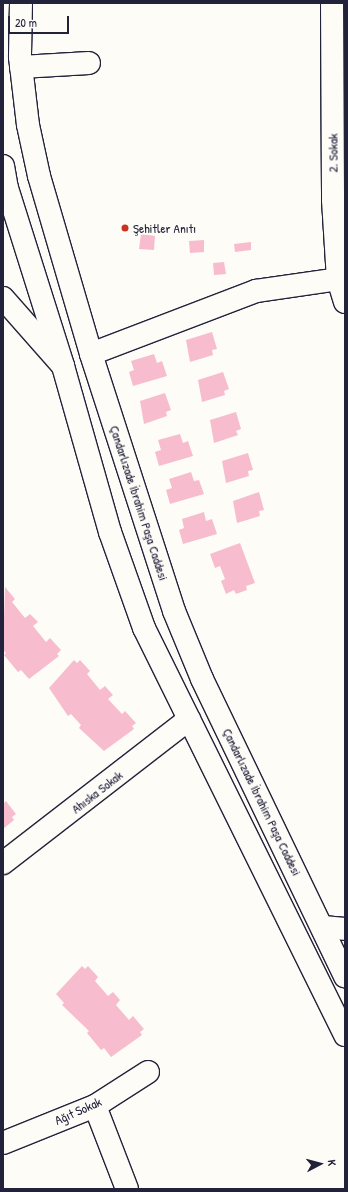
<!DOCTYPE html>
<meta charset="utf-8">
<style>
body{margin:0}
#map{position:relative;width:348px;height:1192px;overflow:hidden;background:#fdfcf7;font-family:"Patrick Hand",sans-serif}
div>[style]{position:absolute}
.building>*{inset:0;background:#f7bdcf}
.roads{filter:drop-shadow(1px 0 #22223b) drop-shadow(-1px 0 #22223b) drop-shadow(0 1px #22223b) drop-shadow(0 -1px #22223b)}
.minor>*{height:22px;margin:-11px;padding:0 11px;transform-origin:11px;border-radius:11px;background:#fdfcf7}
.major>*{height:22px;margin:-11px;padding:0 11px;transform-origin:11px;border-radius:11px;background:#fdfcf7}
.dots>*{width:11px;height:11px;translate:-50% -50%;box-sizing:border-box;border:2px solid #fdfcf7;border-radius:50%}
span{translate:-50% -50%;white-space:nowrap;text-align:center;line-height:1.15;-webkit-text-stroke:3.5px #fdfcf7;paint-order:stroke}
.street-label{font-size:13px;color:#22223b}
.poi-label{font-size:13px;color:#22223b}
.left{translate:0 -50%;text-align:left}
.frame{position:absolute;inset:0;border:4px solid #22223b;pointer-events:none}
.north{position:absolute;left:300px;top:1144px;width:40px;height:40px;-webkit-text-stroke:3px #fdfcf7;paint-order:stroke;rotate:84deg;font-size:11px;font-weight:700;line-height:16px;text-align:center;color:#22223b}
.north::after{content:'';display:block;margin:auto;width:14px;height:18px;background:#22223b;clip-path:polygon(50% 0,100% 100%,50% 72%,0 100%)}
.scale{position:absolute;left:8px;top:16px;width:61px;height:18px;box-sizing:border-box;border:2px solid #22223b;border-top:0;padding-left:5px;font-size:12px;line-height:14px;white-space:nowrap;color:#22223b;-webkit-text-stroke:3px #fdfcf7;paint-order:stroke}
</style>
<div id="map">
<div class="building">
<div style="clip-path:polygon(141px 234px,155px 236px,154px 250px,139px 249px)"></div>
<div style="clip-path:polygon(204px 240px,204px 252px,190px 253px,189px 241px)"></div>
<div style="clip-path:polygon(251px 242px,251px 250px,235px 252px,234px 244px)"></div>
<div style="clip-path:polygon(224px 262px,226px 274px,214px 275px,213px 263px)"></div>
<div style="clip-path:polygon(212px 332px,217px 349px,212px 350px,213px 355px,190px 362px,186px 340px)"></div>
<div style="clip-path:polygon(154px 354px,157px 363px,162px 361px,167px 376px,133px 386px,129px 372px,134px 370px,131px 361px)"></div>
<div style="clip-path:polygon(223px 372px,229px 389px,224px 391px,225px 395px,202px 402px,198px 380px)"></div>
<div style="clip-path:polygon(165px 393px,171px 410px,166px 412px,167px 416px,144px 424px,140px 401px)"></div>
<div style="clip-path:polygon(236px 412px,241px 429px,236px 431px,238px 435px,214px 443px,210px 420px)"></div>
<div style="clip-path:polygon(180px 434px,183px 443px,188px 441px,193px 456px,159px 466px,155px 452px,161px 450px,158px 440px)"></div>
<div style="clip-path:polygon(248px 453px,253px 470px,248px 471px,249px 476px,226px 483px,222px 461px)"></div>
<div style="clip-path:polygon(191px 472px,194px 481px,199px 480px,204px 494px,170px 504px,166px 490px,172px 488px,169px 479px)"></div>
<div style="clip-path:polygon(259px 492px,264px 510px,259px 511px,260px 516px,237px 523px,233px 501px)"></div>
<div style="clip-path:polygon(204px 512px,206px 521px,212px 519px,217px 534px,183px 544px,179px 530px,184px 528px,182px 519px)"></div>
<div style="clip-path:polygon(240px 543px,255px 583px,246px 586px,247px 590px,236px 594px,234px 590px,226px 594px,221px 581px,225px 579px,220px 566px,215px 568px,210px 554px)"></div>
<div style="clip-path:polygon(5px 587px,15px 599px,12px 602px,25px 618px,30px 614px,38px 622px,33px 626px,46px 642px,50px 638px,61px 650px,57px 654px,59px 656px,29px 679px,21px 670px,18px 672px,4px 655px,6px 653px,3px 650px)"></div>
<div style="clip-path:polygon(74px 660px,77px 663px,80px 660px,90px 671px,87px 674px,100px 690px,105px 686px,113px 695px,108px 699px,122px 714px,125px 711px,136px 723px,132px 726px,134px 729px,104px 751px,79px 728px,81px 725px,71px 714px,68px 716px,49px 688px)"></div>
<div style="clip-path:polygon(6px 801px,16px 814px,12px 817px,14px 820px,3px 829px,3px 804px)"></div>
<div style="clip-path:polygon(82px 966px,85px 969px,88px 966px,98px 977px,95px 981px,108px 996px,113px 992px,120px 1000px,116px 1005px,129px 1020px,133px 1016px,144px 1029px,140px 1032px,142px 1035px,111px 1057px,104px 1048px,101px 1050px,87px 1033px,89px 1031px,62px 1005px,64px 1003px,56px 994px)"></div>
</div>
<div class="roads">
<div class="minor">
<div style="left:332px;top:3px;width:197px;rotate:89.7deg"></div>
<div style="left:333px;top:200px;width:79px;rotate:86.4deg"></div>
<div style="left:338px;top:279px;width:24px;rotate:73deg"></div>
<div style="left:21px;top:67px;width:68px;rotate:-3.4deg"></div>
<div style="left:3px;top:298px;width:91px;rotate:48.6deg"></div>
<div style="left:91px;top:354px;width:177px;rotate:-20.9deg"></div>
<div style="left:256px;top:291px;width:83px;rotate:-8.3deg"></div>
<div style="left:3px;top:863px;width:235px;rotate:-37.7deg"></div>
<div style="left:323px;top:927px;width:22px;rotate:5deg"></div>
<div style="left:95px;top:1106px;width:89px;rotate:68.9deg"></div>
<div style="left:3px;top:1143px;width:99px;rotate:-21.9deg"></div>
<div style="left:95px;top:1106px;width:63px;rotate:-32.7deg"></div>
</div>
<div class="major">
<div style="left:21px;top:3px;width:54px;rotate:91.1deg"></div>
<div style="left:20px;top:57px;width:68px;rotate:83.3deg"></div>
<div style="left:28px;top:125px;width:52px;rotate:77.8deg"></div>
<div style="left:39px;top:176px;width:185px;rotate:73.7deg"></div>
<div style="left:91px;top:354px;width:270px;rotate:72.1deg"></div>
<div style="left:174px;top:611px;width:74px;rotate:67.6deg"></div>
<div style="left:202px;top:679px;width:330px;rotate:64.3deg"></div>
<div style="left:3px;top:166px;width:22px;rotate:80deg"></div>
<div style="left:7px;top:188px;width:187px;rotate:72.5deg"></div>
<div style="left:63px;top:366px;width:173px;rotate:74.2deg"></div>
<div style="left:110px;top:532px;width:102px;rotate:70.5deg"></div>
<div style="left:144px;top:628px;width:454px;rotate:63.7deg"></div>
</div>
</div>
<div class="dots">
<div style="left:125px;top:228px;background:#c8321e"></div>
</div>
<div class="street-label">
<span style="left:333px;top:153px;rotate:-90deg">2. Sokak</span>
<span style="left:139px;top:503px;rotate:72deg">Çandarlızade İbrahim Paşa Caddesi</span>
<span style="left:97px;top:792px;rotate:-38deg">Ahıska Sokak</span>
<span style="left:262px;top:802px;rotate:64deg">Çandarlızade İbrahim Paşa Caddesi</span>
<span style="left:78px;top:1111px;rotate:-24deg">Ağıt Sokak</span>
</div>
<div class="poi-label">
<span class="left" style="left:133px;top:228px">Şehitler Anıtı</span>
</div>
<div class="frame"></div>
<div class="north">K</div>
<div class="scale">20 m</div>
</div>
